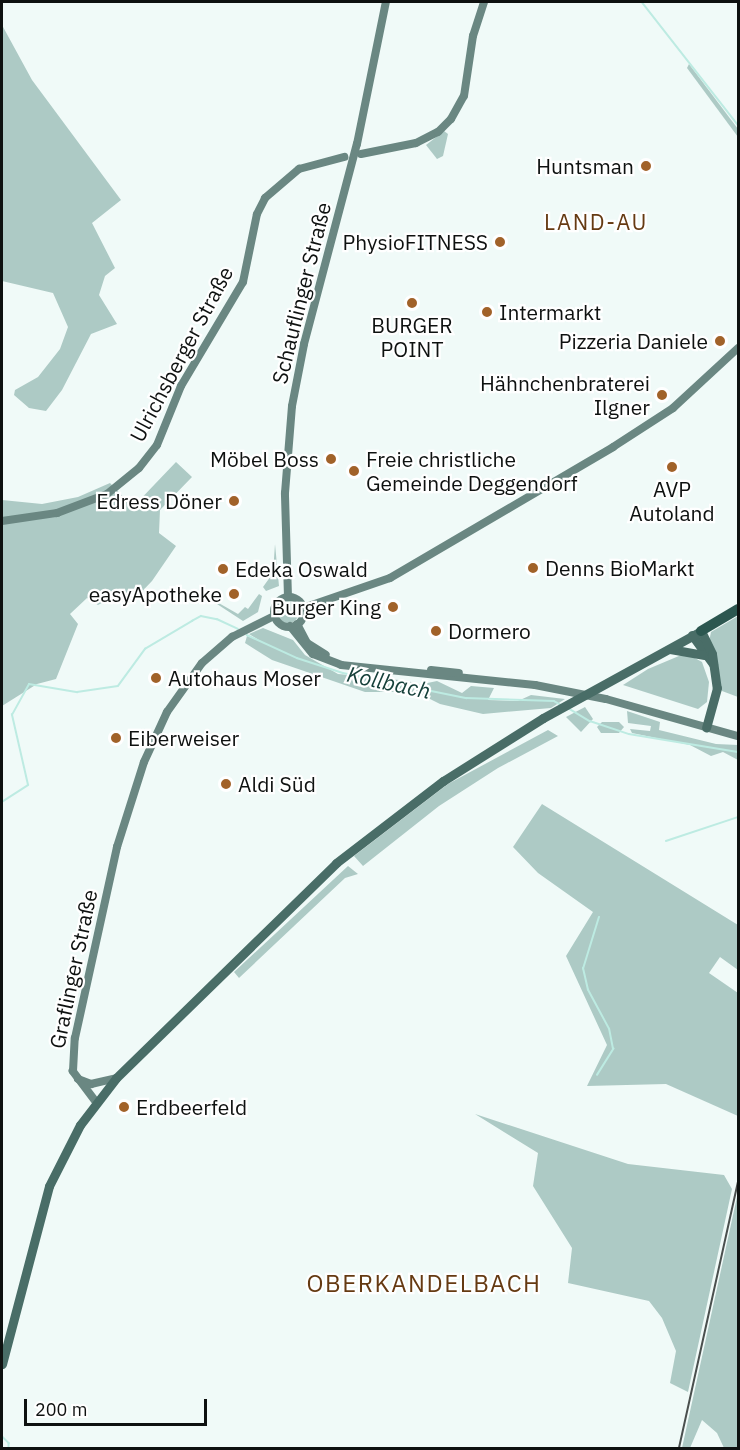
<!DOCTYPE html>
<meta charset="utf-8">
<style>
body{margin:0}
#map{position:relative;width:740px;height:1450px;overflow:hidden;background:#f0faf8;font-family:"IBM Plex Sans",sans-serif}
div>[style]{position:absolute}
.green>*{inset:0;background:#adcac5}
.round{border-radius:50%}
.stream>*{height:1.5px;margin:-0.75px;padding:0 0.75px;transform-origin:0.75px;border-radius:0.75px;background:#bdebe2}
.secondary>*{height:8px;margin:-4px;padding:0 4px;transform-origin:4px;border-radius:4px;background:#6a8782}
.secondary>.ring{margin:-4px;padding:0;box-sizing:content-box;background:none;border:8px solid #6a8782;border-radius:50%}
.primary>*{height:9px;margin:-4.5px;padding:0 4.5px;transform-origin:4.5px;border-radius:4.5px;background:#496d67}
.highway>*{height:10px;margin:-5px;padding:0 5px;transform-origin:5px;border-radius:5px;background:#2c5750}
.rail>*{height:1.5px;margin:-0.75px;padding:0 0.75px;transform-origin:0.75px;border-radius:0.75px;background:#4a4f4e}
.dots>*{width:16px;height:16px;translate:-50% -50%;box-sizing:border-box;border:3px solid #fff;border-radius:50%}
span{translate:-50% -50%;white-space:nowrap;text-align:center;line-height:1.15;-webkit-text-stroke:4.5px #fff;paint-order:stroke}
.poi-label{font-size:21px;color:#0e1110}
.right{translate:-100% -50%;text-align:right}
.left{translate:0 -50%;text-align:left}
.street-label{font-size:21px;color:#0e1110}
.neighbourhood-label{font-size:22px;color:#653a12;letter-spacing:1.5px}
.water-label{font-size:22px;color:#16403a;font-style:italic}
.quarter-label{font-size:24px;color:#653a12;letter-spacing:1.5px}
.frame{position:absolute;inset:0;border:3px solid #0e1110;pointer-events:none}
.scale{position:absolute;left:24px;top:1399px;width:183px;height:27px;box-sizing:border-box;border:3px solid #0e1110;border-top:0;padding-left:8px;font-size:18px;line-height:21px;white-space:nowrap;color:#0e1110;-webkit-text-stroke:4px #fff;paint-order:stroke}
</style>
<div id="map">
<div class="green">
<div style="clip-path:polygon(2px 25px,32px 80px,121px 200px,92px 223px,115px 268px,105px 276px,99px 295px,117px 324px,91px 334px,62px 390px,46px 411px,29px 408px,14px 395px,15px 390px,38px 377px,60px 349px,68px 327px,53px 293px,2px 281px)"></div>
<div style="clip-path:polygon(689px 64px,738px 129px,738px 137px,687px 68px)"></div>
<div style="clip-path:polygon(444px 131px,448px 134px,443px 156px,437px 159px,426px 145px)"></div>
<div style="clip-path:polygon(176px 462px,192px 477px,160px 510px,159px 533px,176px 546px,152px 581px,130px 604px,128px 599px,107px 600px,98px 605px,87px 598px,70px 614px,78px 624px,56px 679px,37px 684px,2px 706px,2px 500px,42px 504px,78px 497px,110px 483px,133px 507px)"></div>
<div style="clip-path:polygon(275px 544px,279px 586px,266px 591px,263px 587px,273px 573px)"></div>
<div style="clip-path:polygon(194px 589px,238px 614px,245px 607px,248px 609px,259px 594px,262px 596px,258px 612px,243px 621px)"></div>
<div class="round" style="left:277px;top:601px;width:22px;height:22px"></div>
<div style="clip-path:polygon(738px 616px,738px 697px,722px 691px,709px 642px,711px 632px)"></div>
<div style="clip-path:polygon(263px 628px,293px 640px,305px 655px,338px 674px,409px 681px,418px 685px,437px 681px,462px 693px,471px 686px,494px 688px,488px 700px,518px 701px,531px 695px,565px 699px,551px 708px,483px 714px,440px 704px,422px 695px,413px 697px,406px 692px,365px 692px,272px 660px,245px 643px,247px 636px,262px 642px,249px 634px)"></div>
<div style="clip-path:polygon(686px 653px,702px 662px,709px 682px,707px 702px,698px 709px,623px 685px,648px 669px)"></div>
<div style="clip-path:polygon(585px 707px,593px 719px,581px 732px,566px 717px)"></div>
<div style="clip-path:polygon(627px 711px,660px 722px,659px 730px,716px 744px,738px 745px,738px 760px,723px 752px,711px 756px,690px 745px,632px 733px,630px 729px,650px 731px,651px 726px,628px 723px)"></div>
<div style="clip-path:polygon(602px 722px,619px 722px,624px 727px,619px 733px,601px 733px,597px 727px)"></div>
<div style="clip-path:polygon(548px 730px,558px 736px,498px 768px,439px 806px,363px 866px,354px 856px,448px 784px)"></div>
<div style="clip-path:polygon(542px 804px,738px 925px,738px 970px,720px 957px,709px 973px,738px 993px,738px 1116px,666px 1084px,587px 1086px,607px 1045px,566px 956px,593px 912px,538px 873px,513px 847px)"></div>
<div style="clip-path:polygon(348px 866px,358px 874px,345px 878px,239px 978px,234px 972px)"></div>
<div style="clip-path:polygon(475px 1114px,628px 1164px,724px 1175px,732px 1189px,688px 1392px,670px 1383px,676px 1351px,662px 1318px,649px 1301px,568px 1283px,572px 1248px,533px 1186px,538px 1153px)"></div>
<div style="clip-path:polygon(737px 1197px,738px 1448px,724px 1448px,717px 1433px,702px 1420px,690px 1448px,682px 1448px)"></div>
</div>
<div class="stream">
<div style="left:642px;top:2px;width:156px;rotate:52deg"></div>
<div style="left:247px;top:635px;width:55px;rotate:24.7deg"></div>
<div style="left:297px;top:658px;width:48px;rotate:18.1deg"></div>
<div style="left:343px;top:673px;width:126px;rotate:11.5deg"></div>
<div style="left:466px;top:698px;width:88px;rotate:2deg"></div>
<div style="left:554px;top:701px;width:8px;rotate:30deg"></div>
<div style="left:568px;top:708px;width:26px;rotate:31deg"></div>
<div style="left:590px;top:721px;width:41px;rotate:18.4deg"></div>
<div style="left:629px;top:734px;width:110px;rotate:9.4deg"></div>
<div style="left:2px;top:802px;width:31px;rotate:-33deg"></div>
<div style="left:28px;top:785px;width:72px;rotate:-102.9deg"></div>
<div style="left:12px;top:715px;width:35px;rotate:-61deg"></div>
<div style="left:29px;top:684px;width:49px;rotate:9.5deg"></div>
<div style="left:77px;top:692px;width:41px;rotate:-8.3deg"></div>
<div style="left:118px;top:686px;width:46px;rotate:-53.9deg"></div>
<div style="left:145px;top:649px;width:55px;rotate:-30.8deg"></div>
<div style="left:192px;top:621px;width:10px;rotate:-29deg"></div>
<div style="left:201px;top:616px;width:16px;rotate:11deg"></div>
<div style="left:217px;top:619px;width:23px;rotate:25deg"></div>
<div style="left:666px;top:841px;width:76px;rotate:-18.4deg"></div>
<div style="left:597px;top:1075px;width:31px;rotate:-58deg"></div>
<div style="left:613px;top:1049px;width:20px;rotate:-101deg"></div>
<div style="left:609px;top:1029px;width:44px;rotate:-118.3deg"></div>
<div style="left:588px;top:990px;width:22px;rotate:-103deg"></div>
<div style="left:583px;top:969px;width:54px;rotate:-72.9deg"></div>
<div style="left:2px;top:1436px;width:10px;rotate:45deg"></div>
<div style="left:9px;top:1443px;width:5px;rotate:90deg"></div>
</div>
<div class="secondary">
<div style="left:361px;top:154px;width:56px;rotate:-11.3deg"></div>
<div style="left:416px;top:143px;width:25px;rotate:-27deg"></div>
<div style="left:438px;top:132px;width:18px;rotate:-45deg"></div>
<div style="left:451px;top:119px;width:26px;rotate:-61deg"></div>
<div style="left:464px;top:96px;width:61px;rotate:-81.5deg"></div>
<div style="left:473px;top:36px;width:36px;rotate:-72deg"></div>
<div style="left:2px;top:521px;width:56px;rotate:-8.3deg"></div>
<div style="left:57px;top:513px;width:53px;rotate:-20.8deg"></div>
<div style="left:107px;top:494px;width:41px;rotate:-39.1deg"></div>
<div style="left:139px;top:468px;width:29px;rotate:-52deg"></div>
<div style="left:157px;top:445px;width:64px;rotate:-67.9deg"></div>
<div style="left:181px;top:386px;width:121px;rotate:-59.2deg"></div>
<div style="left:243px;top:282px;width:69px;rotate:-78.4deg"></div>
<div style="left:257px;top:214px;width:18px;rotate:-63deg"></div>
<div style="left:265px;top:198px;width:45px;rotate:-40.5deg"></div>
<div style="left:299px;top:169px;width:47px;rotate:-14.9deg"></div>
<div style="left:288px;top:597px;width:104px;rotate:-91.7deg"></div>
<div style="left:285px;top:493px;width:87px;rotate:-85.4deg"></div>
<div style="left:292px;top:406px;width:63px;rotate:-79deg"></div>
<div style="left:304px;top:344px;width:207px;rotate:-75.2deg"></div>
<div style="left:357px;top:144px;width:145px;rotate:-78.5deg"></div>
<div class="ring" style="left:274px;top:597px;width:22px;height:22px"></div>
<div style="left:303px;top:608px;width:92px;rotate:-19deg"></div>
<div style="left:390px;top:578px;width:259px;rotate:-30.4deg"></div>
<div style="left:613px;top:447px;width:72px;rotate:-33deg"></div>
<div style="left:673px;top:408px;width:88px;rotate:-42.7deg"></div>
<div style="left:297px;top:624px;width:21px;rotate:62deg"></div>
<div style="left:307px;top:643px;width:22px;rotate:32deg"></div>
<div style="left:290px;top:626px;width:36px;rotate:51deg"></div>
<div style="left:313px;top:654px;width:30px;rotate:21deg"></div>
<div style="left:341px;top:665px;width:195px;rotate:5.9deg"></div>
<div style="left:535px;top:685px;width:72px;rotate:11.2deg"></div>
<div style="left:606px;top:699px;width:137px;rotate:15.7deg"></div>
<div style="left:431px;top:670px;width:28px;rotate:6deg"></div>
<div style="left:78px;top:1079px;width:14px;rotate:21deg"></div>
<div style="left:91px;top:1084px;width:26px;rotate:-13deg"></div>
<div style="left:96px;top:1102px;width:39px;rotate:-127deg"></div>
<div style="left:73px;top:1071px;width:33px;rotate:-87deg"></div>
<div style="left:75px;top:1038px;width:196px;rotate:-77.6deg"></div>
<div style="left:117px;top:847px;width:89px;rotate:-72.4deg"></div>
<div style="left:144px;top:762px;width:55px;rotate:-65.3deg"></div>
<div style="left:167px;top:712px;width:60px;rotate:-54.5deg"></div>
<div style="left:202px;top:663px;width:40px;rotate:-41deg"></div>
<div style="left:232px;top:637px;width:47px;rotate:-26.6deg"></div>
</div>
<div class="primary">
<div style="left:692px;top:635px;width:36px;rotate:54deg"></div>
<div style="left:670px;top:649px;width:35px;rotate:10deg"></div>
<div style="left:2px;top:1364px;width:184px;rotate:-75.2deg"></div>
<div style="left:49px;top:1186px;width:68px;rotate:-63.1deg"></div>
<div style="left:80px;top:1125px;width:59px;rotate:-52.5deg"></div>
<div style="left:116px;top:1078px;width:308px;rotate:-44.3deg"></div>
<div style="left:336px;top:863px;width:135px;rotate:-37.5deg"></div>
<div style="left:443px;top:781px;width:118px;rotate:-32.2deg"></div>
<div style="left:543px;top:718px;width:180px;rotate:-28.8deg"></div>
<div style="left:701px;top:631px;width:25px;rotate:64deg"></div>
<div style="left:712px;top:654px;width:34px;rotate:82deg"></div>
<div style="left:717px;top:688px;width:41px;rotate:105.4deg"></div>
</div>
<div class="highway">
<div style="left:701px;top:631px;width:43px;rotate:-30.7deg"></div>
</div>
<div class="rail">
<div style="left:679px;top:1448px;width:272px;rotate:-77.5deg"></div>
</div>
<div class="dots">
<div style="left:646px;top:166px;background:#a16229"></div>
<div style="left:500px;top:242px;background:#a16229"></div>
<div style="left:412px;top:303px;background:#a16229"></div>
<div style="left:487px;top:312px;background:#a16229"></div>
<div style="left:720px;top:341px;background:#a16229"></div>
<div style="left:662px;top:395px;background:#a16229"></div>
<div style="left:331px;top:459px;background:#a16229"></div>
<div style="left:672px;top:467px;background:#a16229"></div>
<div style="left:354px;top:471px;background:#a16229"></div>
<div style="left:234px;top:501px;background:#a16229"></div>
<div style="left:533px;top:568px;background:#a16229"></div>
<div style="left:223px;top:569px;background:#a16229"></div>
<div style="left:234px;top:594px;background:#a16229"></div>
<div style="left:393px;top:607px;background:#a16229"></div>
<div style="left:436px;top:631px;background:#a16229"></div>
<div style="left:156px;top:678px;background:#a16229"></div>
<div style="left:116px;top:738px;background:#a16229"></div>
<div style="left:226px;top:784px;background:#a16229"></div>
<div style="left:124px;top:1107px;background:#a16229"></div>
</div>
<div class="poi-label">
<span class="right" style="left:634px;top:166px">Huntsman</span>
<span class="right" style="left:488px;top:242px">PhysioFITNESS</span>
<span class="left" style="left:499px;top:312px">Intermarkt</span>
<span style="left:412px;top:337px">BURGER<br>POINT</span>
<span class="right" style="left:708px;top:341px">Pizzeria Daniele</span>
<span class="right" style="left:650px;top:395px">Hähnchenbraterei<br>Ilgner</span>
<span class="right" style="left:319px;top:459px">Möbel Boss</span>
<span class="left" style="left:366px;top:471px">Freie christliche<br>Gemeinde Deggendorf</span>
<span style="left:672px;top:501px">AVP<br>Autoland</span>
<span class="right" style="left:222px;top:501px">Edress Döner</span>
<span class="left" style="left:545px;top:568px">Denns BioMarkt</span>
<span class="left" style="left:235px;top:569px">Edeka Oswald</span>
<span class="right" style="left:222px;top:594px">easyApotheke</span>
<span class="right" style="left:381px;top:607px">Burger King</span>
<span class="left" style="left:448px;top:631px">Dormero</span>
<span class="left" style="left:168px;top:678px">Autohaus Moser</span>
<span class="left" style="left:128px;top:738px">Eiberweiser</span>
<span class="left" style="left:238px;top:784px">Aldi Süd</span>
<span class="left" style="left:136px;top:1107px">Erdbeerfeld</span>
</div>
<div class="street-label">
<span style="left:301px;top:293px;rotate:-76deg">Schauflinger Straße</span>
<span style="left:181px;top:354px;rotate:-62deg">Ulrichsberger Straße</span>
<span style="left:73px;top:969px;rotate:-78deg">Graflinger Straße</span>
</div>
<div class="neighbourhood-label">
<span style="left:596px;top:222px">LAND-AU</span>
</div>
<div class="water-label">
<span style="left:389px;top:682px;rotate:12deg">Kollbach</span>
</div>
<div class="quarter-label">
<span style="left:424px;top:1284px">OBERKANDELBACH</span>
</div>
<div class="frame"></div>
<div class="scale">200 m</div>
</div>
